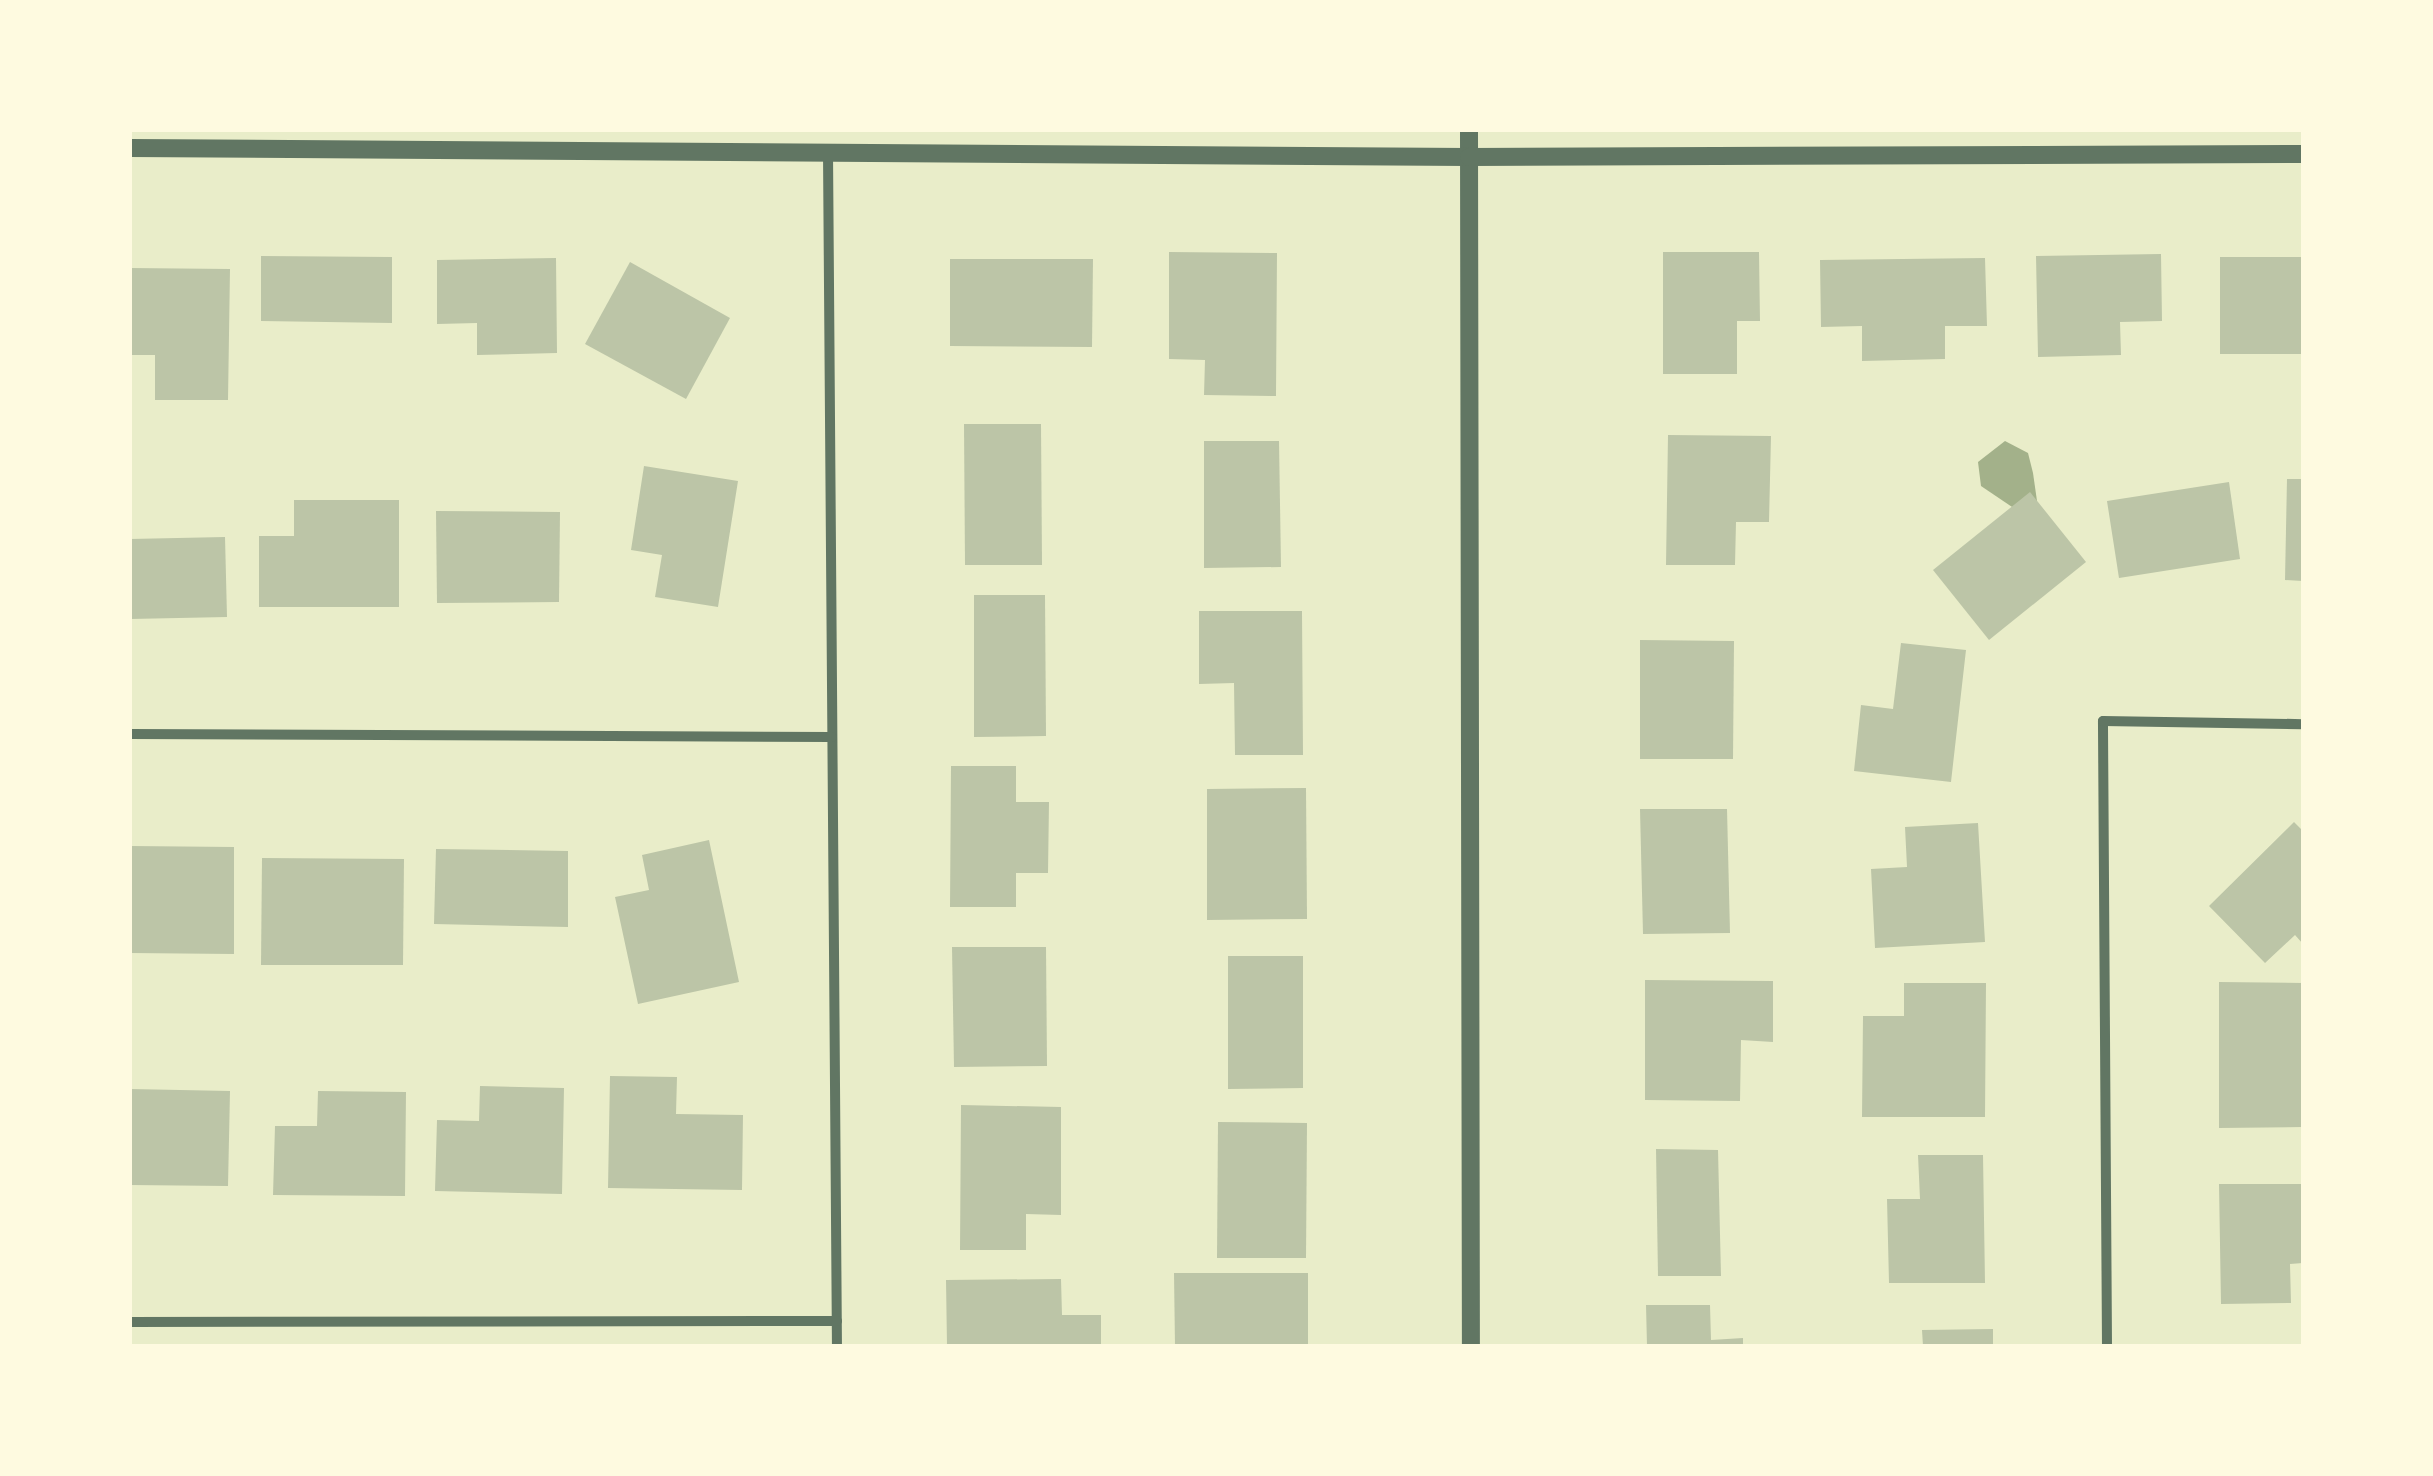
<!DOCTYPE html>
<style>
body{margin:0}
#map{position:relative;width:2433px;height:1476px;overflow:hidden;background:#e9edc9;font-family:Cabin,sans-serif}
div>[style]{position:absolute}
.water>*{inset:0;background:#a3b18a}
.building>*{inset:0;background:#bcc5a7}
.minor>*{height:10px;margin:-5px;padding:0 5px;transform-origin:5px;border-radius:5px;background:#617663}
.tertiary>*{height:18px;margin:-9px;padding:0 9px;transform-origin:9px;border-radius:9px;background:#617663}
span{translate:-50% -50%;white-space:nowrap;text-align:center;line-height:1.15;-webkit-text-stroke:9px #fefae0;paint-order:stroke}
.frame{position:absolute;inset:0;border:132px solid #fefae0;pointer-events:none}
</style>
<div id="map">
<div class="water">
<div style="clip-path:polygon(2005px 441px,2028px 453px,2033px 473px,2037px 501px,2021px 513px,1981px 486px,1978px 462px)"></div>
</div>
<div class="building">
<div style="clip-path:polygon(1169px 252px,1277px 253px,1276px 396px,1204px 395px,1205px 360px,1169px 359px)"></div>
<div style="clip-path:polygon(1663px 252px,1759px 252px,1760px 321px,1737px 321px,1737px 374px,1663px 374px)"></div>
<div style="clip-path:polygon(2161px 254px,2162px 321px,2120px 322px,2121px 355px,2038px 357px,2036px 256px)"></div>
<div style="clip-path:polygon(261px 256px,392px 257px,392px 323px,261px 321px)"></div>
<div style="clip-path:polygon(2220px 257px,2303px 257px,2302px 354px,2220px 354px)"></div>
<div style="clip-path:polygon(556px 258px,557px 353px,477px 355px,477px 323px,437px 324px,437px 260px)"></div>
<div style="clip-path:polygon(1985px 258px,1987px 326px,1945px 326px,1945px 359px,1862px 361px,1862px 326px,1821px 327px,1820px 260px)"></div>
<div style="clip-path:polygon(950px 259px,1093px 259px,1092px 347px,950px 346px)"></div>
<div style="clip-path:polygon(630px 262px,730px 318px,686px 399px,585px 344px)"></div>
<div style="clip-path:polygon(130px 268px,230px 269px,228px 400px,155px 400px,155px 355px,130px 355px)"></div>
<div style="clip-path:polygon(964px 424px,1041px 424px,1042px 565px,965px 565px)"></div>
<div style="clip-path:polygon(1668px 435px,1771px 436px,1769px 522px,1736px 522px,1735px 565px,1666px 565px)"></div>
<div style="clip-path:polygon(1204px 441px,1279px 441px,1281px 567px,1204px 568px)"></div>
<div style="clip-path:polygon(644px 466px,738px 481px,718px 607px,655px 597px,662px 555px,631px 550px)"></div>
<div style="clip-path:polygon(2287px 479px,2303px 479px,2303px 581px,2285px 580px)"></div>
<div style="clip-path:polygon(2229px 482px,2240px 559px,2119px 578px,2107px 501px)"></div>
<div style="clip-path:polygon(2030px 492px,2086px 562px,1989px 640px,1933px 570px)"></div>
<div style="clip-path:polygon(294px 500px,399px 500px,399px 607px,259px 607px,259px 536px,294px 536px)"></div>
<div style="clip-path:polygon(436px 511px,560px 512px,559px 602px,437px 603px)"></div>
<div style="clip-path:polygon(225px 537px,227px 617px,130px 619px,130px 539px)"></div>
<div style="clip-path:polygon(974px 595px,1045px 595px,1046px 736px,974px 737px)"></div>
<div style="clip-path:polygon(1199px 611px,1302px 611px,1303px 755px,1235px 755px,1234px 683px,1199px 684px)"></div>
<div style="clip-path:polygon(1640px 640px,1734px 641px,1733px 759px,1640px 759px)"></div>
<div style="clip-path:polygon(1901px 643px,1966px 650px,1951px 782px,1854px 771px,1861px 705px,1893px 709px)"></div>
<div style="clip-path:polygon(951px 766px,1016px 766px,1016px 802px,1049px 802px,1048px 873px,1016px 873px,1016px 907px,950px 907px)"></div>
<div style="clip-path:polygon(1306px 788px,1307px 919px,1207px 920px,1207px 789px)"></div>
<div style="clip-path:polygon(1640px 809px,1727px 809px,1730px 933px,1643px 934px)"></div>
<div style="clip-path:polygon(2294px 822px,2303px 831px,2303px 944px,2295px 935px,2265px 963px,2209px 906px)"></div>
<div style="clip-path:polygon(1978px 823px,1985px 942px,1875px 948px,1871px 869px,1907px 867px,1905px 827px)"></div>
<div style="clip-path:polygon(709px 840px,739px 982px,638px 1004px,615px 897px,649px 890px,642px 855px)"></div>
<div style="clip-path:polygon(130px 846px,234px 847px,234px 954px,130px 953px)"></div>
<div style="clip-path:polygon(436px 849px,568px 851px,568px 927px,434px 924px)"></div>
<div style="clip-path:polygon(262px 858px,404px 859px,403px 965px,261px 965px)"></div>
<div style="clip-path:polygon(952px 947px,1046px 947px,1047px 1066px,954px 1067px)"></div>
<div style="clip-path:polygon(1228px 956px,1303px 956px,1303px 1088px,1228px 1089px)"></div>
<div style="clip-path:polygon(1645px 980px,1773px 981px,1773px 1042px,1741px 1040px,1740px 1101px,1645px 1100px)"></div>
<div style="clip-path:polygon(2219px 982px,2303px 983px,2303px 1127px,2219px 1128px)"></div>
<div style="clip-path:polygon(1904px 983px,1986px 983px,1985px 1117px,1862px 1117px,1863px 1016px,1904px 1016px)"></div>
<div style="clip-path:polygon(610px 1076px,677px 1077px,676px 1114px,743px 1115px,742px 1190px,608px 1188px)"></div>
<div style="clip-path:polygon(480px 1086px,564px 1088px,562px 1194px,435px 1191px,437px 1120px,479px 1121px)"></div>
<div style="clip-path:polygon(130px 1089px,230px 1091px,228px 1186px,130px 1185px)"></div>
<div style="clip-path:polygon(318px 1091px,406px 1092px,405px 1196px,273px 1195px,275px 1126px,317px 1126px)"></div>
<div style="clip-path:polygon(961px 1105px,1061px 1107px,1061px 1215px,1026px 1214px,1026px 1250px,960px 1250px)"></div>
<div style="clip-path:polygon(1218px 1122px,1307px 1123px,1306px 1258px,1217px 1258px)"></div>
<div style="clip-path:polygon(1656px 1149px,1718px 1150px,1721px 1276px,1658px 1276px)"></div>
<div style="clip-path:polygon(1918px 1155px,1983px 1155px,1985px 1283px,1889px 1283px,1887px 1199px,1920px 1199px)"></div>
<div style="clip-path:polygon(2219px 1184px,2303px 1184px,2303px 1263px,2290px 1264px,2291px 1303px,2221px 1304px)"></div>
<div style="clip-path:polygon(1174px 1273px,1308px 1273px,1308px 1346px,1175px 1346px)"></div>
<div style="clip-path:polygon(1061px 1279px,1062px 1315px,1101px 1315px,1101px 1346px,947px 1346px,946px 1280px)"></div>
<div style="clip-path:polygon(1646px 1305px,1710px 1305px,1711px 1340px,1743px 1338px,1743px 1346px,1647px 1346px)"></div>
<div style="clip-path:polygon(1993px 1329px,1993px 1346px,1923px 1346px,1922px 1330px)"></div>
</div>
<div class="minor">
<div style="left:828px;top:152px;width:1194px;rotate:89.57deg"></div>
<div style="left:130px;top:734px;width:702px;rotate:0.24deg"></div>
<div style="left:130px;top:1322px;width:707px;rotate:-0.08deg"></div>
<div style="left:2107px;top:1346px;width:625px;rotate:-90.37deg"></div>
<div style="left:2103px;top:721px;width:200px;rotate:0.9deg"></div>
</div>
<div class="tertiary">
<div style="left:1469px;top:130px;width:1216px;rotate:89.91deg"></div>
<div style="left:130px;top:148px;width:1339px;rotate:0.39deg"></div>
<div style="left:1469px;top:157px;width:834px;rotate:-0.21deg"></div>
</div>
<div class="frame"></div>
</div>
